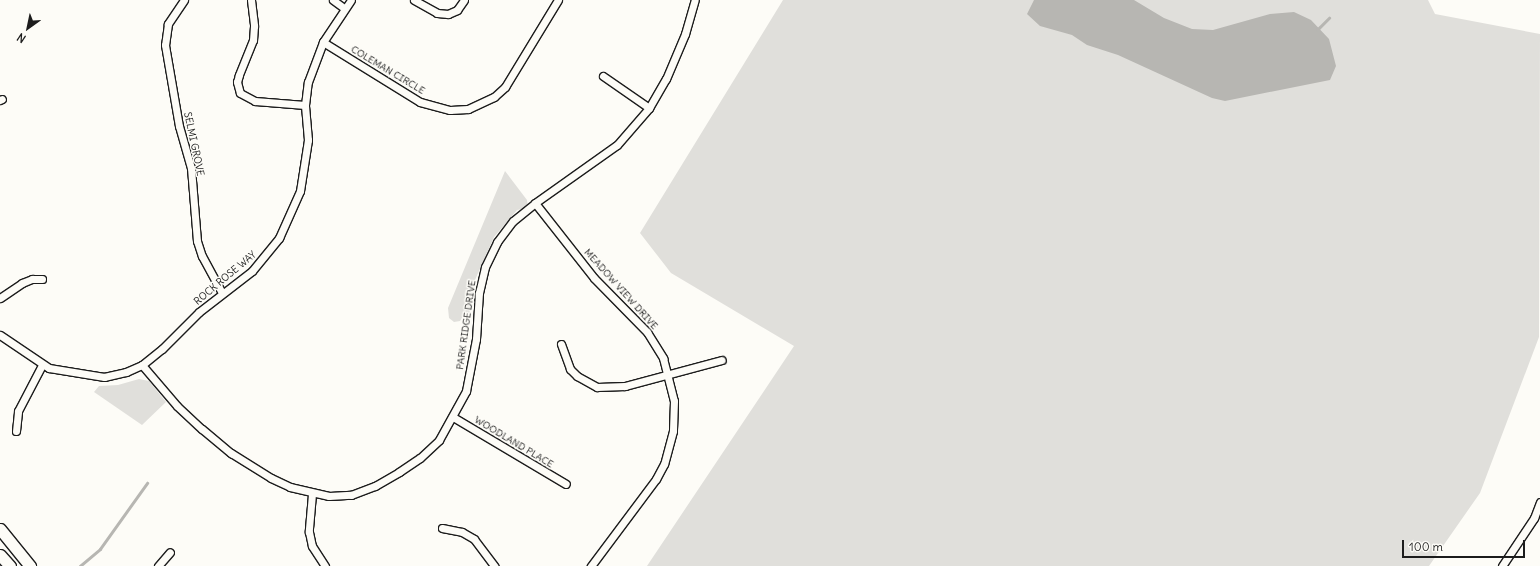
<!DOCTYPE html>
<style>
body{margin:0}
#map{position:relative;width:1540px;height:566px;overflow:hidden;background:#fdfcf7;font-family:Delius,sans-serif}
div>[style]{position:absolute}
.green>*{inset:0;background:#e0dfdb}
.water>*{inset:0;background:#b7b6b2}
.stream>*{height:2.5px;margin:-1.25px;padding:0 1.25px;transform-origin:1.25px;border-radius:1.25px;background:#b7b6b2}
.roads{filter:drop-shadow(1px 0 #1c1c1c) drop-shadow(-1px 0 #1c1c1c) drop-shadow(0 1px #1c1c1c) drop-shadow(0 -1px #1c1c1c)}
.street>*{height:7px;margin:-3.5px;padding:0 3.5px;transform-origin:3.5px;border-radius:3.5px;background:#fdfcf7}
.secondary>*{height:11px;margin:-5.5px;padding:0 5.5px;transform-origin:5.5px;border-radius:5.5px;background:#fdfcf7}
span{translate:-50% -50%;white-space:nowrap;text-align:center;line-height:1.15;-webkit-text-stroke:3px #fdfcf7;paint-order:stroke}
.street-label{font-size:10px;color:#1c1c1c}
.north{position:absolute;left:8px;top:8px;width:40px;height:40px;-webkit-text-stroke:3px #fdfcf7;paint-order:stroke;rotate:213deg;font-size:11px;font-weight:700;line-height:16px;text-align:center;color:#1c1c1c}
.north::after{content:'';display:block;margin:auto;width:14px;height:18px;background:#1c1c1c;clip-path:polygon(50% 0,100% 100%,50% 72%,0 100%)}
.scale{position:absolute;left:1402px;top:540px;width:123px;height:18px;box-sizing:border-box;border:2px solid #1c1c1c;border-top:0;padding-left:5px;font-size:12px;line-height:14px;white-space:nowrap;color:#1c1c1c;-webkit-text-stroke:3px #fdfcf7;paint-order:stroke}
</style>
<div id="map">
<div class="green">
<div style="clip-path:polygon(783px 0,1428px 0,1435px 14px,1540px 34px,1539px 337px,1480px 493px,1429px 566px,647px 566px,794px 346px,671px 273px,640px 233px)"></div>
<div style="clip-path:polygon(505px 171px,527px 200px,528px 208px,517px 210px,494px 237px,475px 280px,469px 318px,463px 316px,460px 321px,454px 322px,449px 318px,448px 308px)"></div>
<div style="clip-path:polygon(139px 379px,149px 381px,166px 402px,142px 425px,94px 392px,99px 386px,118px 385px)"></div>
</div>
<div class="water">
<div style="clip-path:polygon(1034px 0,1134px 0,1164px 18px,1192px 29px,1213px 30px,1270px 14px,1294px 12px,1311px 20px,1329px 39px,1336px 66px,1330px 80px,1225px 101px,1212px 98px,1118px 55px,1087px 45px,1072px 35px,1040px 26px,1027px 14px)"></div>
</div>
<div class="stream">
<div style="left:1317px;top:30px;width:17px;rotate:-45deg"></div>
<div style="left:80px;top:566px;width:26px;rotate:-40deg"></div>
<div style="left:100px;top:549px;width:81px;rotate:-54.5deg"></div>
</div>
<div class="roads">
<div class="street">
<div style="left:184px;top:0;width:29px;rotate:124deg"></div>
<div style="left:168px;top:24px;width:21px;rotate:98deg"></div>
<div style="left:165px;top:45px;width:82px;rotate:80.2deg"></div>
<div style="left:179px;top:126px;width:44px;rotate:74.1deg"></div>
<div style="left:191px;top:168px;width:73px;rotate:85.3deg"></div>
<div style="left:197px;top:241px;width:16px;rotate:72deg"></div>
<div style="left:202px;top:256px;width:42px;rotate:61.6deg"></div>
<div style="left:251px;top:0;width:26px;rotate:83deg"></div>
<div style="left:254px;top:26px;width:14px;rotate:94deg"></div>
<div style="left:253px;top:40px;width:38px;rotate:112deg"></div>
<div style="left:239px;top:75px;width:7px;rotate:106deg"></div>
<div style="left:237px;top:82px;width:11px;rotate:75deg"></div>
<div style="left:240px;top:93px;width:17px;rotate:28deg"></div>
<div style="left:255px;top:101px;width:50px;rotate:4.6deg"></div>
<div style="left:333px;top:0;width:14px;rotate:36deg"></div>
<div style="left:414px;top:0;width:26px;rotate:29deg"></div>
<div style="left:437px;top:13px;width:11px;rotate:5deg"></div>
<div style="left:448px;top:14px;width:10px;rotate:-24deg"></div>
<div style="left:457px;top:10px;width:12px;rotate:-55deg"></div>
<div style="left:323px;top:42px;width:114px;rotate:31.7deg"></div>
<div style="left:420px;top:102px;width:31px;rotate:15deg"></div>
<div style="left:450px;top:110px;width:18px;rotate:-3deg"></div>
<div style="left:468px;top:109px;width:29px;rotate:-25deg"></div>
<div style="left:494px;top:97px;width:15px;rotate:-42deg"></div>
<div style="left:505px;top:87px;width:102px;rotate:-58.7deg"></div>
<div style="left:603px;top:76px;width:56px;rotate:34.8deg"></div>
<div style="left:0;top:100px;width:2px;rotate:-27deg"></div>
<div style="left:535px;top:203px;width:95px;rotate:51.8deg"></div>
<div style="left:594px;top:278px;width:76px;rotate:45.5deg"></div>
<div style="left:647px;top:332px;width:31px;rotate:58deg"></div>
<div style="left:663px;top:358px;width:44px;rotate:75.7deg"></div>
<div style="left:674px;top:401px;width:30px;rotate:92deg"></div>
<div style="left:673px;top:431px;width:34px;rotate:105deg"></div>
<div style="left:664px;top:464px;width:17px;rotate:118deg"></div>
<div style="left:656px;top:479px;width:109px;rotate:126.8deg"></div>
<div style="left:0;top:298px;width:27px;rotate:-34deg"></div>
<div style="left:22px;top:283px;width:11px;rotate:-22deg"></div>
<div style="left:32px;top:279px;width:10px"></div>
<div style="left:0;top:335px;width:59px;rotate:34deg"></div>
<div style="left:49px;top:368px;width:56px;rotate:9.3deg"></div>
<div style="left:104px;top:377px;width:23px;rotate:-13deg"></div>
<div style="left:126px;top:372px;width:17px;rotate:-24deg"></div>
<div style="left:142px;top:365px;width:26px;rotate:-39deg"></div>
<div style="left:162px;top:349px;width:52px;rotate:-45deg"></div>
<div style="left:199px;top:312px;width:67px;rotate:-37.7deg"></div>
<div style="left:252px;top:271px;width:43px;rotate:-50.7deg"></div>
<div style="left:279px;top:238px;width:51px;rotate:-65.9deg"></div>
<div style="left:300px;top:191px;width:52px;rotate:-81.1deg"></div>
<div style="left:308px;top:140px;width:35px;rotate:-95deg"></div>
<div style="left:305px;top:105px;width:23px;rotate:-83deg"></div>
<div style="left:308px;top:82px;width:43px;rotate:-69.4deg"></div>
<div style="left:323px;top:42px;width:50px;rotate:-56.3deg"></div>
<div style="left:561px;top:344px;width:27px;rotate:70deg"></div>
<div style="left:570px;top:369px;width:10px;rotate:45deg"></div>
<div style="left:577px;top:376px;width:23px;rotate:29deg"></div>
<div style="left:597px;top:387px;width:28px;rotate:-2deg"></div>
<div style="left:625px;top:386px;width:100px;rotate:-15deg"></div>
<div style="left:142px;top:365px;width:54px;rotate:49.5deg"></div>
<div style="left:177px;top:406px;width:34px;rotate:43deg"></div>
<div style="left:202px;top:429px;width:38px;rotate:40deg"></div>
<div style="left:231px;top:453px;width:47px;rotate:32deg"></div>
<div style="left:271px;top:478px;width:21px;rotate:25deg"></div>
<div style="left:290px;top:487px;width:40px;rotate:13deg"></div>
<div style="left:329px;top:496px;width:22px;rotate:-3deg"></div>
<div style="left:351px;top:495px;width:26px;rotate:-21deg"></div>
<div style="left:375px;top:486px;width:28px;rotate:-30deg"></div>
<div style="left:399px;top:472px;width:25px;rotate:-34deg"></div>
<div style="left:420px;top:458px;width:26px;rotate:-43deg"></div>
<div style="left:439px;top:440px;width:56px;rotate:-61.1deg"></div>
<div style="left:466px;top:391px;width:53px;rotate:-79.1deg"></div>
<div style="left:476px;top:339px;width:46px;rotate:-86.3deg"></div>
<div style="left:479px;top:293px;width:27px;rotate:-77deg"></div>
<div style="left:485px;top:267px;width:28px;rotate:-64deg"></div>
<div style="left:497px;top:242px;width:26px;rotate:-53deg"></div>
<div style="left:513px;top:221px;width:28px;rotate:-39deg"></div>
<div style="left:535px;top:203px;width:100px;rotate:-35.3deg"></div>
<div style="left:617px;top:145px;width:49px;rotate:-49.1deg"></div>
<div style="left:649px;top:108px;width:34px;rotate:-60deg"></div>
<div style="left:666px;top:79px;width:49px;rotate:-67.1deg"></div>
<div style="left:685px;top:34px;width:35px;rotate:-74deg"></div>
<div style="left:453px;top:417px;width:131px;rotate:30.7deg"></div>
<div style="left:16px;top:431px;width:20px;rotate:-84deg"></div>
<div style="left:18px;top:411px;width:52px;rotate:-62.4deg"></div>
<div style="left:312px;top:494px;width:38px;rotate:95deg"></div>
<div style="left:309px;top:532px;width:14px;rotate:78deg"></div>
<div style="left:312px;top:546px;width:24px;rotate:57deg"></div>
<div style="left:442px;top:528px;width:20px;rotate:11deg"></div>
<div style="left:462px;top:532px;width:14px;rotate:30deg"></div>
<div style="left:474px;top:539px;width:34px;rotate:53deg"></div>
<div style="left:158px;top:566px;width:18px;rotate:-49deg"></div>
<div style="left:1502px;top:566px;width:58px;rotate:-56.3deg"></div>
<div style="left:1534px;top:518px;width:17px;rotate:-69deg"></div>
</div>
<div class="secondary">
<div style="left:0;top:529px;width:48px;rotate:51deg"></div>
<div style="left:0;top:555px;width:15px;rotate:48deg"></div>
</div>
</div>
<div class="street-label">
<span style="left:388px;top:70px;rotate:31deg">COLEMAN CIRCLE</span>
<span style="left:194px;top:144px;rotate:78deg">SELMI GROVE</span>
<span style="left:225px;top:278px;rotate:-40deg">ROCK ROSE WAY</span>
<span style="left:621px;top:289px;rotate:48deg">MEADOW VIEW DRIVE</span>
<span style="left:466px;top:325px;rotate:-82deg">PARK RIDGE DRIVE</span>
<span style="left:514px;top:442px;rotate:31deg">WOODLAND PLACE</span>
</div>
<div class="north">N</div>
<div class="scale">100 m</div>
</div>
